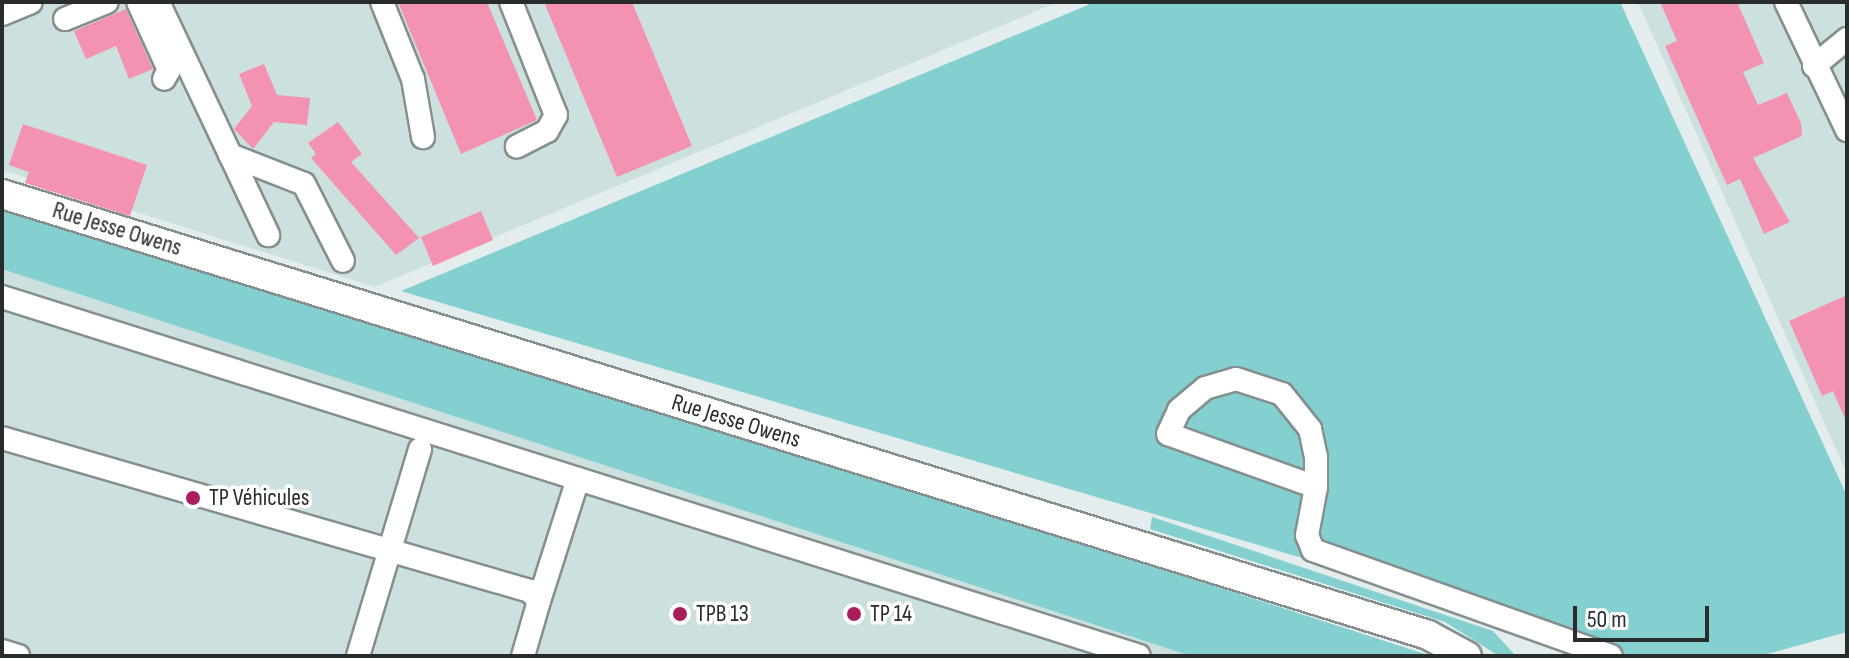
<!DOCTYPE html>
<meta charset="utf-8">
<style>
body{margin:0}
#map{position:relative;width:1849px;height:658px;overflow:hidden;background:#e3eded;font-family:"Sofia Sans Condensed",sans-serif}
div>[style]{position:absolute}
.built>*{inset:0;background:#cde0e0}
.green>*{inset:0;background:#84cfcf}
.building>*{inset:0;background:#f492b1}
.roads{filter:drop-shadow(2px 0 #868f8f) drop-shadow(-2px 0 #868f8f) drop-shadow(0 2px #868f8f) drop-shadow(0 -2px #868f8f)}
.minor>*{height:22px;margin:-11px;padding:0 11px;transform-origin:11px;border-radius:11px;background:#fff}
.major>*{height:28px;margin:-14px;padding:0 14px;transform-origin:14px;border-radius:14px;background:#fff}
.dots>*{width:22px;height:22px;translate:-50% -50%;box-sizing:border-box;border:4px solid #fff;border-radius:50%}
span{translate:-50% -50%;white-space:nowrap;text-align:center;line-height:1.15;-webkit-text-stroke:7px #fff;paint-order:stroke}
.street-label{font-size:24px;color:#282c2c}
.poi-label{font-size:24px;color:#282c2c}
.left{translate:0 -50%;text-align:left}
.frame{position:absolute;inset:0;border:4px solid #282c2c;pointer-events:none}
.scale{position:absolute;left:1573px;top:606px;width:136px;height:36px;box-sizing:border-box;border:4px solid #282c2c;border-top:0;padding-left:10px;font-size:24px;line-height:28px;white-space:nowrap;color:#282c2c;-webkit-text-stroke:6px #fff;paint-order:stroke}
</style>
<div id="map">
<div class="built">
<div style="clip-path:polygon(2px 2px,1058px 2px,375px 287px,2px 170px)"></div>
<div style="clip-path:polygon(1638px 2px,1847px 2px,1847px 474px)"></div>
<div style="clip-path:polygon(2px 210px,1214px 586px,1431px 656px,2px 656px)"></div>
</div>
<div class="green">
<div style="clip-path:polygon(1095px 2px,1620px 2px,1847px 496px,1847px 632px,1760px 656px,1633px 656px,401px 291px)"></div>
<div style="clip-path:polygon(2px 210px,1214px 586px,1431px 656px,1191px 656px,2px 269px)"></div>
<div style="clip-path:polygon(1152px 517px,1493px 631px,1516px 656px,1499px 656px,1445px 622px,1150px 529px)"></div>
</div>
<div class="building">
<div style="clip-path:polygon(398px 2px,487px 2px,537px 120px,461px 154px)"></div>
<div style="clip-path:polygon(544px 2px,632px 2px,692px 146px,617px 177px)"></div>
<div style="clip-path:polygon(1660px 2px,1737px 2px,1764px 63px,1743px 72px,1758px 105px,1787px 93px,1801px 123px,1802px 136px,1753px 158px,1790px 222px,1764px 234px,1740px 179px,1727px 185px,1665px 46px,1677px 41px)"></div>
<div style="clip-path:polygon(126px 9px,153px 69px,129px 79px,116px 46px,86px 59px,74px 31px)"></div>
<div style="clip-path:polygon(264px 64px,277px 95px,310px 98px,307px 125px,274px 122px,253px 149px,234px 129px,252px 106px,239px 74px)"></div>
<div style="clip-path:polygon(338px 122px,362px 154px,351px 162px,419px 238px,396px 255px,311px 158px,316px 154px,308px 143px)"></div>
<div style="clip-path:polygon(23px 124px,147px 165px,130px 216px,25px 183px,29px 172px,9px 165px)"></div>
<div style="clip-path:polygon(481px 211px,493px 240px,433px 266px,421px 237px)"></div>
<div style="clip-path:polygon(1847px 295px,1847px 423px,1833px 391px,1822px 396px,1789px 321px)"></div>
</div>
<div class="roads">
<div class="minor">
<div style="left:138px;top:2px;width:75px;rotate:65.5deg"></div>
<div style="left:169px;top:70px;width:10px;rotate:119deg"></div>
<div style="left:158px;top:2px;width:258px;rotate:64.7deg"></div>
<div style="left:382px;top:2px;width:83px;rotate:68.1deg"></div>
<div style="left:413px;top:79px;width:59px;rotate:80.2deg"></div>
<div style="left:511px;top:2px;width:122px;rotate:68.3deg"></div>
<div style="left:556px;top:115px;width:18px;rotate:119deg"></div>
<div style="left:547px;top:131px;width:34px;rotate:153deg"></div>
<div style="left:1786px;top:2px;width:142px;rotate:64.5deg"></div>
<div style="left:2px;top:14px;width:31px;rotate:-22deg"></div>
<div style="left:65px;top:19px;width:45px;rotate:-22deg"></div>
<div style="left:1814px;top:66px;width:43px;rotate:-39.3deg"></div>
<div style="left:230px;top:155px;width:79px;rotate:21.4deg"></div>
<div style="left:304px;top:184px;width:86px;rotate:63.1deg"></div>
<div style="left:2px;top:297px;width:1192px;rotate:17.52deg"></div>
<div style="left:2px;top:438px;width:550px;rotate:16.16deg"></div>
<div style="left:530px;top:591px;width:13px;rotate:48deg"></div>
<div style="left:539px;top:601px;width:57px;rotate:106.2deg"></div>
<div style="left:1316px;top:487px;width:157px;rotate:-160.3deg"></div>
<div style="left:1168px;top:434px;width:26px;rotate:-65deg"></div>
<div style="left:1179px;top:410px;width:34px;rotate:-40deg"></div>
<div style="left:1205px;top:388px;width:32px;rotate:-16deg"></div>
<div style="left:1236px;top:379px;width:48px;rotate:18.1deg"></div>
<div style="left:1282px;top:394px;width:45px;rotate:51.3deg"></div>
<div style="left:1310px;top:429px;width:29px;rotate:78deg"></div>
<div style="left:1316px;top:457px;width:30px;rotate:90deg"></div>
<div style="left:1316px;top:487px;width:49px;rotate:100.6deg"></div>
<div style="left:1307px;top:535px;width:16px;rotate:68deg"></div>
<div style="left:1313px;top:550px;width:316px;rotate:19.6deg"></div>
<div style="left:539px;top:601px;width:128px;rotate:-72.3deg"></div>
<div style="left:2px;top:651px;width:17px;rotate:17deg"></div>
<div style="left:358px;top:656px;width:216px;rotate:-73.3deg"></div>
</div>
<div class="major">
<div style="left:2px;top:194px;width:1493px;rotate:17.18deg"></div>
<div style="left:1428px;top:635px;width:44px;rotate:28.3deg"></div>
</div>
</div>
<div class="dots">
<div style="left:193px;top:498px;background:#aa1d5c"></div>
<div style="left:680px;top:614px;background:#aa1d5c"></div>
<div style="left:854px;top:614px;background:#aa1d5c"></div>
</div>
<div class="street-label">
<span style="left:117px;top:229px;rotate:17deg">Rue Jesse Owens</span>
<span style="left:736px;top:421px;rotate:17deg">Rue Jesse Owens</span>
</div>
<div class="poi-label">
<span class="left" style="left:209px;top:498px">TP Véhicules</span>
<span class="left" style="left:696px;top:614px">TPB 13</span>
<span class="left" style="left:870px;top:614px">TP 14</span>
</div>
<div class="frame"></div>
<div class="scale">50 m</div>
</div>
